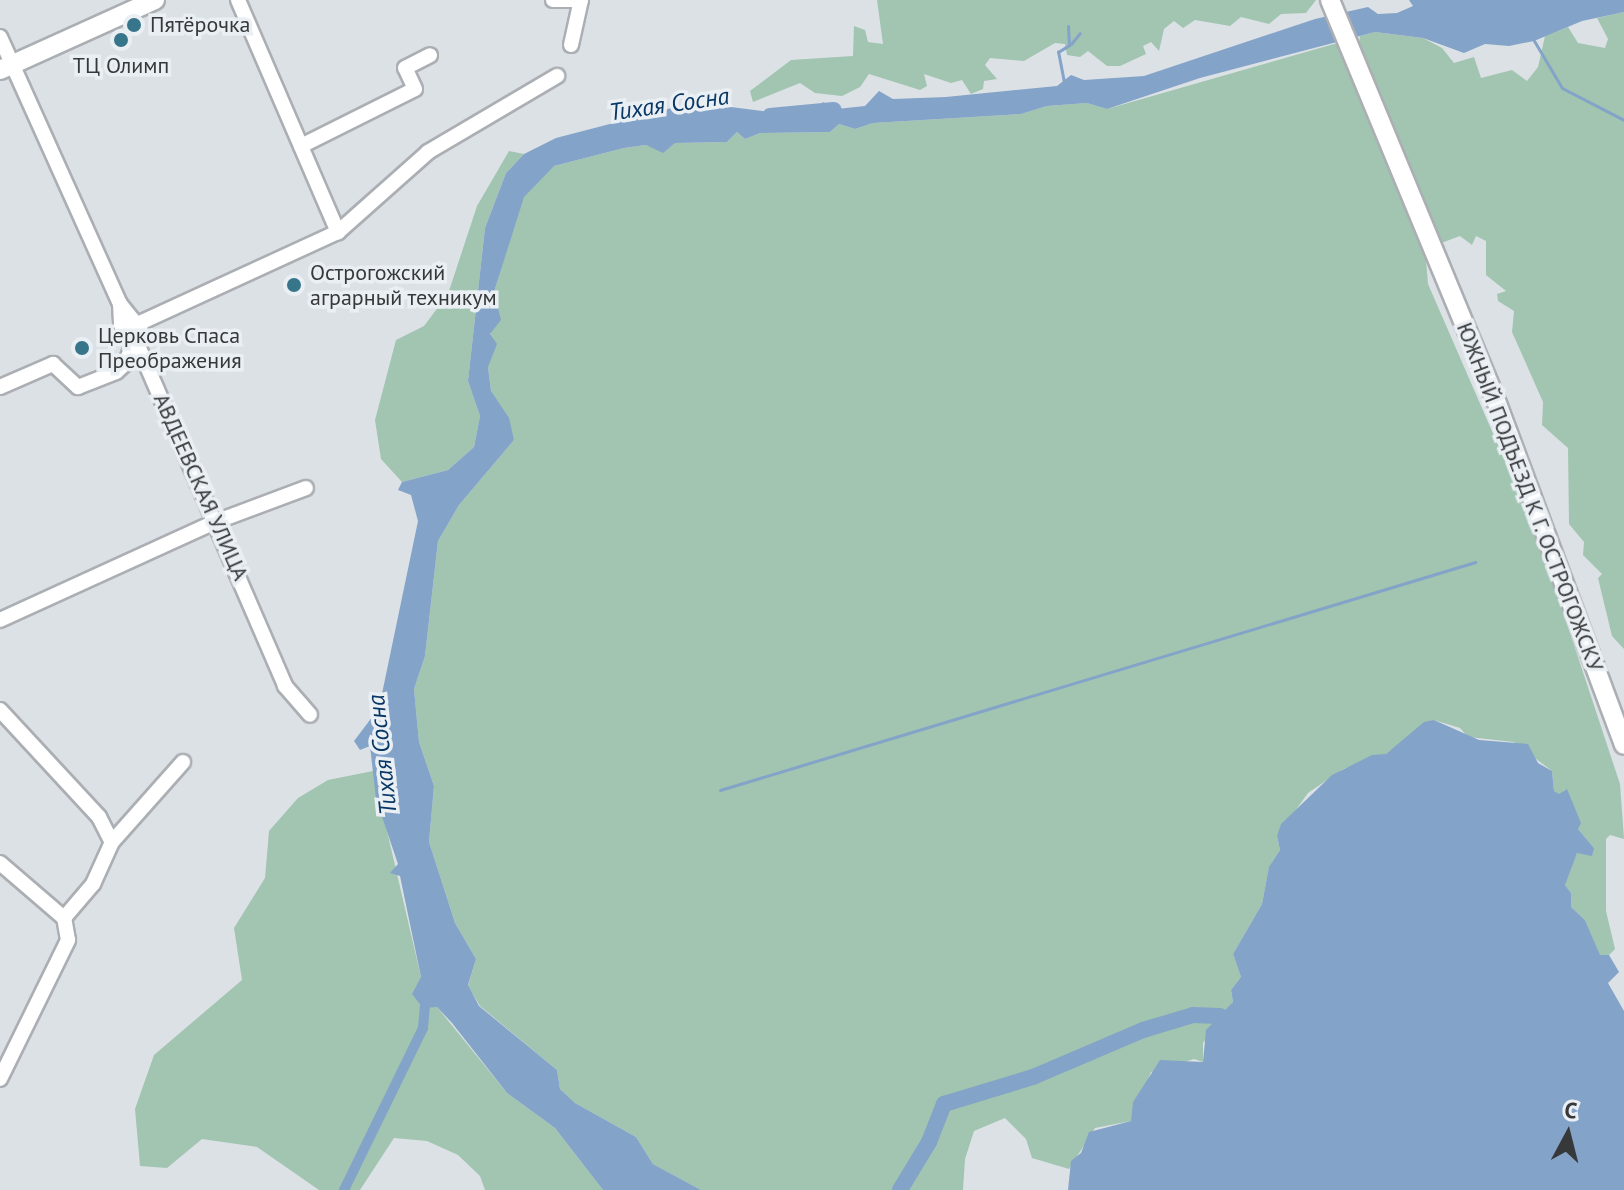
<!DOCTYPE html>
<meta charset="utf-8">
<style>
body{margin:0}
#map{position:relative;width:1624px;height:1190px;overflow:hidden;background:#dce1e6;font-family:"PT Sans",sans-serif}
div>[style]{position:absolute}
.green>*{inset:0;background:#a1c5b0}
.water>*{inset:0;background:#84a3c8}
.stream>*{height:3px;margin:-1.5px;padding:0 1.5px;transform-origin:1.5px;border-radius:1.5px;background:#84a3c8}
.canal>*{height:10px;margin:-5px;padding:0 5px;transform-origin:5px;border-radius:5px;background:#84a3c8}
.river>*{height:16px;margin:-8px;padding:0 8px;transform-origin:8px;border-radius:8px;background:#84a3c8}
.roads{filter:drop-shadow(2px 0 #abafb4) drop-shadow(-2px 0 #abafb4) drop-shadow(0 2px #abafb4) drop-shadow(0 -2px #abafb4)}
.minor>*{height:14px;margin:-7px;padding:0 7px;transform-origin:7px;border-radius:7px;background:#fff}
.major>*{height:18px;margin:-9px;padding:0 9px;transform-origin:9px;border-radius:9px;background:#fff}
.dots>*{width:22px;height:22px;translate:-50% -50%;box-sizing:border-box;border:4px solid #eaeff4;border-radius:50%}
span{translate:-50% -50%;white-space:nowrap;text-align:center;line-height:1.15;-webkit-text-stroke:7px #eaeff4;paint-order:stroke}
.poi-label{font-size:22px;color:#36383a}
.left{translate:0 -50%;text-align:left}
.street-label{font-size:22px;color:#36383a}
.water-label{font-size:24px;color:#083765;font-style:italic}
.north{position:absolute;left:1528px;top:1094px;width:80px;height:80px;-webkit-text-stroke:6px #eaeff4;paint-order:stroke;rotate:7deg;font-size:22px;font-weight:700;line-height:32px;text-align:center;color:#36383a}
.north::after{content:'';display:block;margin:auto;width:28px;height:36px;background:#36383a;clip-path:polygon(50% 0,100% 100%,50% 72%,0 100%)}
</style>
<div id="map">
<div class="green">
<div style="clip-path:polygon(877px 0,1316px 0,1306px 13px,1281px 14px,1269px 24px,1241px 17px,1230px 26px,1195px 20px,1183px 28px,1174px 21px,1164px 29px,1159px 51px,1151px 42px,1143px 46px,1146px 54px,1120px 66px,1107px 66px,1088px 51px,1080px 57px,1067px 55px,1065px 44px,1055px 43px,1024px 61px,990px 58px,985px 65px,997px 79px,984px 81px,983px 89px,971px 94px,962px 80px,951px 83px,924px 74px,927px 86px,920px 90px,869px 74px,860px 87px,842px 96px,815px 93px,800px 83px,753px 102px,750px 91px,791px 60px,853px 56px,854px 26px,865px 30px,868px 42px,883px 44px)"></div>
<div style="clip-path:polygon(1624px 12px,1624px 649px,1612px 636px,1598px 578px,1602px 574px,1583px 555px,1584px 542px,1569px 524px,1568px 448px,1542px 425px,1543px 402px,1512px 332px,1514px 311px,1498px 301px,1497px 294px,1506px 291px,1486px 275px,1486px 241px,1476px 236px,1472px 245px,1460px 236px,1425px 249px,1428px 284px,1539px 539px,1620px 784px,1624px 839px,1610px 835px,1606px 839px,1606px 911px,1615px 949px,1609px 955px,1600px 956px,1585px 920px,1571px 907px,1571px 893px,1565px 885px,1568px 870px,1577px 853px,1594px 848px,1578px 829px,1565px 790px,1559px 795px,1554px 791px,1552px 771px,1514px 742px,1468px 737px,1460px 728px,1434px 720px,1386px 754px,1343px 769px,1308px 793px,1277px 836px,1280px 850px,1269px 868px,1262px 904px,1233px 954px,1241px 977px,1231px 990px,1233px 1002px,1203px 1043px,1203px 1062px,1194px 1059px,1151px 1072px,1131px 1121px,1095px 1128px,1069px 1169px,1032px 1158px,1026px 1139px,1005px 1118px,974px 1131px,965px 1159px,963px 1190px,701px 1190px,653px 1164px,636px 1137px,575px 1103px,560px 1089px,557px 1070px,480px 1006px,468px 986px,476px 959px,455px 923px,429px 842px,434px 786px,419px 742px,414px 689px,425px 656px,438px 541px,459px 505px,514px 440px,491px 391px,488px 367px,494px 292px,523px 197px,541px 176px,554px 166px,624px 148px,646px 145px,663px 152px,675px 143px,727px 142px,737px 132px,745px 139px,760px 133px,830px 132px,839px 124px,855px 129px,873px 123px,1021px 114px,1047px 106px,1087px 103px,1107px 109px,1334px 44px,1359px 44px,1360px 36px,1375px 32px,1423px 38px,1442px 48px,1454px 63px,1474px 57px,1481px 78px,1512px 70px,1527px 81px,1538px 67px,1545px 36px,1568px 27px,1578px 43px,1605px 48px,1608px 39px,1597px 18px)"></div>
<div style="clip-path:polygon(509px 151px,524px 154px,506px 173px,485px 228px,468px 381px,480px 416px,474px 447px,448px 470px,402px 482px,381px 459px,375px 420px,396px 340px,424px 326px,448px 294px,477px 206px)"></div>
<div style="clip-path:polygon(373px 771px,421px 977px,437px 1007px,507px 1093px,555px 1128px,603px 1190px,485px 1190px,480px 1176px,458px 1155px,427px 1141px,394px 1138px,360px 1190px,319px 1190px,257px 1147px,202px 1139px,167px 1168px,140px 1166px,135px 1109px,154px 1055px,242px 980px,234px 928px,265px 878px,269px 831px,298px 798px,328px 780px)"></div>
</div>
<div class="water">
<div style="clip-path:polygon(1409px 0,1624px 0,1624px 12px,1582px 21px,1534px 41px,1509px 46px,1485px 44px,1464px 53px,1423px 38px,1375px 32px,1200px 78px,1107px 109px,1087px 103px,1047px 106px,1021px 114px,873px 123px,855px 129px,839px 124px,830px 132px,760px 133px,745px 139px,737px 132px,727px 142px,675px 143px,663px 153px,646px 145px,624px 148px,554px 166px,524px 197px,494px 292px,501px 320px,490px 334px,497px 344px,488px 367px,491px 391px,509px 418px,514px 440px,459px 505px,438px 541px,425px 656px,414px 689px,419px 742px,434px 786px,429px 842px,455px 923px,476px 959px,468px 985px,479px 1006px,557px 1070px,560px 1089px,575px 1103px,636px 1137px,653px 1164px,701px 1190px,603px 1190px,555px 1128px,507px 1093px,452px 1023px,437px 1007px,423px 1008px,412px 994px,421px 977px,400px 876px,390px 873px,398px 864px,376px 799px,370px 746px,360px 750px,354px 741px,379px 708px,418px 521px,411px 495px,398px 490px,402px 482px,448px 470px,474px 447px,480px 416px,468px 381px,485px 228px,506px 173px,524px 154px,556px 138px,679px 106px,700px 103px,793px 115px,815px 112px,823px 102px,837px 109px,865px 106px,879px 91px,893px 99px,946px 97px,1057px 86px,1071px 75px,1084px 80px,1144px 76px,1315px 19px,1368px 7px,1378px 14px,1397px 13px,1413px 6px)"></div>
<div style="clip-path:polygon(1434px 720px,1479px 740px,1528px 744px,1538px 763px,1552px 771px,1554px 791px,1559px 794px,1567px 789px,1581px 823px,1578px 829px,1594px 848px,1592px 856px,1577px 853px,1565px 885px,1571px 893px,1571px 907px,1585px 920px,1600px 955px,1609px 955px,1619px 972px,1608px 983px,1624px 1011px,1624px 1190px,1068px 1190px,1071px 1161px,1081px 1153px,1089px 1132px,1131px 1121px,1133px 1102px,1160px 1060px,1203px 1062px,1206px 1030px,1233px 1002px,1231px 990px,1241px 977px,1233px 954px,1262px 904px,1269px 867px,1280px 850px,1277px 836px,1281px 824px,1332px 775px,1372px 755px,1386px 754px,1424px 722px)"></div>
</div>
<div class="stream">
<div style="left:1533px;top:39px;width:57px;rotate:59.4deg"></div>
<div style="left:1562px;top:88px;width:70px;rotate:27.3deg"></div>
<div style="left:1071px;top:44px;width:14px;rotate:-51deg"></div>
<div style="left:1064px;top:82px;width:31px;rotate:-101deg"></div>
<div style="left:1058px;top:52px;width:13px;rotate:-32deg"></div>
<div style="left:1069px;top:45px;width:19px;rotate:-93deg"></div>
<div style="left:720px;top:790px;width:789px;rotate:-16.8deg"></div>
</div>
<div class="canal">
<div style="left:344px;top:1190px;width:180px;rotate:-64deg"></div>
<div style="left:423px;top:1028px;width:33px;rotate:-85deg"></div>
</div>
<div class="river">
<div style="left:770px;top:116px;width:64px;rotate:-5.4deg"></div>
<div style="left:900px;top:1190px;width:56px;rotate:-58.9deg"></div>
<div style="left:929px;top:1142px;width:41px;rotate:-68.5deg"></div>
<div style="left:944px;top:1104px;width:93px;rotate:-16.9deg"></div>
<div style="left:1033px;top:1077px;width:120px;rotate:-23.1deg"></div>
<div style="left:1143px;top:1030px;width:52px;rotate:-16.7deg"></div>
<div style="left:1193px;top:1015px;width:27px;rotate:2deg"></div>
</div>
<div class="roads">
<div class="minor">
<div style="left:238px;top:0;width:253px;rotate:66.7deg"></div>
<div style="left:553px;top:0;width:28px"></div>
<div style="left:0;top:37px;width:293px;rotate:65.8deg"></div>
<div style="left:120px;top:304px;width:21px;rotate:51deg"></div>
<div style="left:133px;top:320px;width:21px;rotate:82deg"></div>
<div style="left:136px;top:341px;width:376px;rotate:66.6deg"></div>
<div style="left:285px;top:686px;width:38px;rotate:49deg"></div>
<div style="left:571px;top:45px;width:46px;rotate:-77.5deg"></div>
<div style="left:301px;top:146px;width:127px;rotate:-26.6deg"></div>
<div style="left:415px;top:89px;width:23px;rotate:-115deg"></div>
<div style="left:405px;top:68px;width:28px;rotate:-27deg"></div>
<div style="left:120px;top:304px;width:21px;rotate:87deg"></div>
<div style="left:121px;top:325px;width:22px;rotate:47deg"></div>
<div style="left:0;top:387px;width:58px;rotate:-23.5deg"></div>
<div style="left:53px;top:364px;width:34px;rotate:43deg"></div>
<div style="left:78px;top:387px;width:41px;rotate:-21.5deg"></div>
<div style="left:116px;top:372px;width:12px;rotate:-42deg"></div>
<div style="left:125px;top:364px;width:45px;rotate:-68deg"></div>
<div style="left:142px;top:322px;width:216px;rotate:-24.7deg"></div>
<div style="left:338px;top:232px;width:120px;rotate:-41.6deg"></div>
<div style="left:428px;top:152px;width:150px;rotate:-30.5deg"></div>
<div style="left:0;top:620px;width:236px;rotate:-24.5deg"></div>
<div style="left:215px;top:522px;width:97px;rotate:-20.5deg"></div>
<div style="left:0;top:710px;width:146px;rotate:47.2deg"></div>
<div style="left:99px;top:817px;width:28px;rotate:63deg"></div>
<div style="left:0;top:863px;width:84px;rotate:40.7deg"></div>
<div style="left:0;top:1079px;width:155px;rotate:-63.9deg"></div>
<div style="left:68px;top:940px;width:22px;rotate:-100deg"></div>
<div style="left:64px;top:918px;width:45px;rotate:-49.5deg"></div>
<div style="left:93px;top:884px;width:46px;rotate:-65.7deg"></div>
<div style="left:112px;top:842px;width:107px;rotate:-48.4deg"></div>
</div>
<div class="major">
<div style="left:1330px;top:0;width:431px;rotate:67.5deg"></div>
<div style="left:1495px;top:398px;width:370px;rotate:69.6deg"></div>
<div style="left:0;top:70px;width:170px;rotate:-24.3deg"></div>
</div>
</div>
<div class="dots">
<div style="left:134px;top:25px;background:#36758a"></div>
<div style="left:121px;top:40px;background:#36758a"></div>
<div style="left:294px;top:285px;background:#36758a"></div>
<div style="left:82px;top:348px;background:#36758a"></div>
</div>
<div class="poi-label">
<span class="left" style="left:150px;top:25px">Пятёрочка</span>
<span style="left:121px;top:66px">ТЦ Олимп</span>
<span class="left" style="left:310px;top:285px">Острогожский<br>аграрный техникум</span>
<span class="left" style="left:98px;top:348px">Церковь Спаса<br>Преображения</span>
</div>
<div class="street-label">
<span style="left:201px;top:487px;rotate:66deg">АВДЕЕВСКАЯ УЛИЦА</span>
<span style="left:1530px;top:497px;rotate:69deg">ЮЖНЫЙ ПОДЪЕЗД К Г. ОСТРОГОЖСКУ</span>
</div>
<div class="water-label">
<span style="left:669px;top:104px;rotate:-8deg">Тихая Сосна</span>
<span style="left:382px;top:755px;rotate:-96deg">Тихая Сосна</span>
</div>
<div class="north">С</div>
</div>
